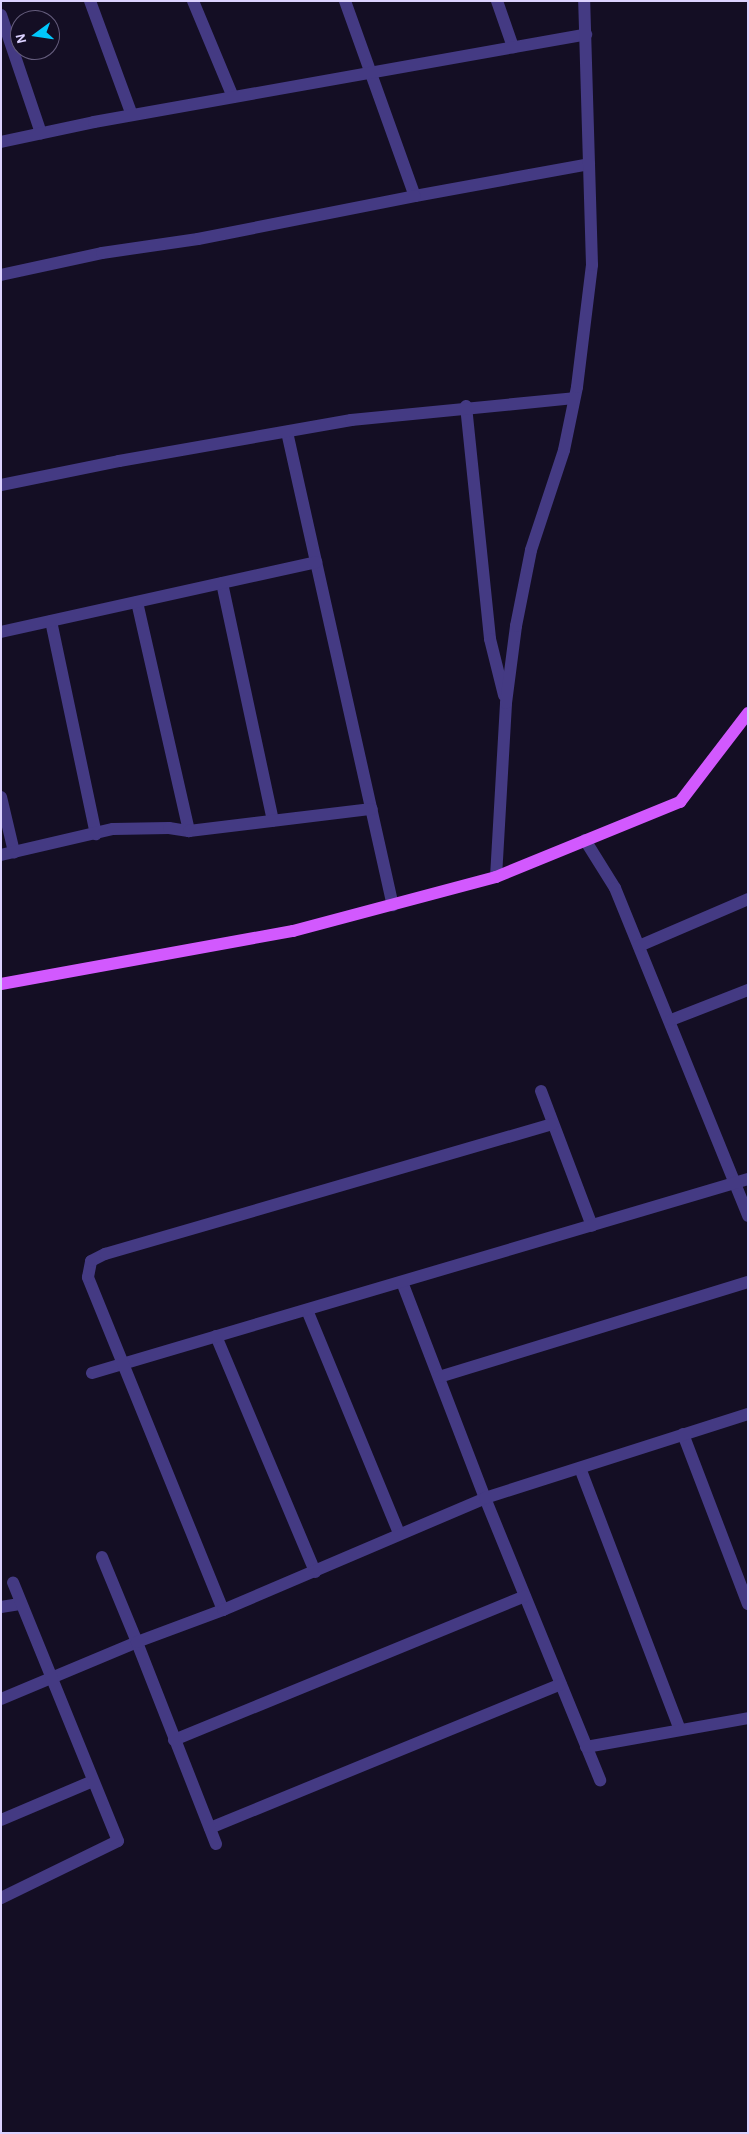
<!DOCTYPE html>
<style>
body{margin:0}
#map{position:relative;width:749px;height:2134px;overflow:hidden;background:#140e24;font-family:"Alegreya Sans",sans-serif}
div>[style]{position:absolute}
.minor>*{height:12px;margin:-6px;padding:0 6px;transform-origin:6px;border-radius:6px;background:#443a83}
.major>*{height:12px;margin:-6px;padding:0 6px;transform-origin:6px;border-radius:6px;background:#d259fe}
span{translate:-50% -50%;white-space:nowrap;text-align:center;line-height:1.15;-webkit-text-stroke:4.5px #140e24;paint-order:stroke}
.frame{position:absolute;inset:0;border:2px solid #dcd2ff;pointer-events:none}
.north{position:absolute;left:10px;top:10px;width:50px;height:50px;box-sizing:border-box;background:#140e24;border:1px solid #645c7c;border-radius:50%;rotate:256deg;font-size:14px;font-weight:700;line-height:20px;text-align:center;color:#dcd2ff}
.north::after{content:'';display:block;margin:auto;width:18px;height:22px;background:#01c7fb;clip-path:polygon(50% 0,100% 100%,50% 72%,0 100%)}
</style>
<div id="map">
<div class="minor">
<div style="left:90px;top:1px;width:121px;rotate:69.8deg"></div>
<div style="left:193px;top:1px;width:104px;rotate:67.4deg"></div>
<div style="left:345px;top:1px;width:207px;rotate:70.3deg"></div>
<div style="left:415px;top:196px;width:177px;rotate:-10.4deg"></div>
<div style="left:497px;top:1px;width:49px;rotate:70.8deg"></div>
<div style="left:1px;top:15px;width:125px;rotate:71.3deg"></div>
<div style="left:1px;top:142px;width:95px;rotate:-12.1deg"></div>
<div style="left:94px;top:122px;width:500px;rotate:-10.1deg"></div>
<div style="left:1px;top:275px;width:103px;rotate:-12.3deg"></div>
<div style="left:102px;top:253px;width:97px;rotate:-8.3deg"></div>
<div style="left:198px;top:239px;width:221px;rotate:-11.2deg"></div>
<div style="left:466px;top:406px;width:234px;rotate:84.1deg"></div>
<div style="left:490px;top:639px;width:58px;rotate:76deg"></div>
<div style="left:287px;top:432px;width:485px;rotate:77.4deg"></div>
<div style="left:1px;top:485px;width:120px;rotate:-11.5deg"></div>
<div style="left:119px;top:461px;width:236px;rotate:-10deg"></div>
<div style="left:351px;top:420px;width:224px;rotate:-5.6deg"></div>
<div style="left:222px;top:583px;width:243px;rotate:77.9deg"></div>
<div style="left:137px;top:602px;width:235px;rotate:77.2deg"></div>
<div style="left:51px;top:621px;width:218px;rotate:78.1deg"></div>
<div style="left:1px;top:632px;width:323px;rotate:-12.5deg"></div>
<div style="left:1px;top:797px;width:57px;rotate:76.7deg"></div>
<div style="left:585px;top:840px;width:57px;rotate:58deg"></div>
<div style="left:615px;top:888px;width:354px;rotate:67.9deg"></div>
<div style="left:1px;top:855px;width:115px;rotate:-13.1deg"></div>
<div style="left:113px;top:829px;width:56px;rotate:-1deg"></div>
<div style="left:169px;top:828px;width:20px;rotate:9deg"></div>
<div style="left:189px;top:831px;width:184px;rotate:-6.9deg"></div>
<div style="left:496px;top:877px;width:174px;rotate:-86.7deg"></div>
<div style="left:506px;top:703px;width:78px;rotate:-82.6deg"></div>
<div style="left:516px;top:626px;width:77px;rotate:-78.8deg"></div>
<div style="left:531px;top:550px;width:105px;rotate:-71.7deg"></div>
<div style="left:564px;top:450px;width:64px;rotate:-78.3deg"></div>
<div style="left:577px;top:387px;width:123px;rotate:-83deg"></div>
<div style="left:592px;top:265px;width:264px;rotate:-91.7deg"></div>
<div style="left:639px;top:946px;width:119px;rotate:-23.3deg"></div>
<div style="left:671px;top:1020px;width:83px;rotate:-21.3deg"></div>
<div style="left:541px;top:1091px;width:144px;rotate:69.3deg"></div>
<div style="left:402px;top:1282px;width:231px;rotate:69deg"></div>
<div style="left:485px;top:1498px;width:305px;rotate:67.8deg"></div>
<div style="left:307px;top:1310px;width:241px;rotate:67.6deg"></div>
<div style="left:216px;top:1336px;width:256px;rotate:67.2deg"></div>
<div style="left:92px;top:1373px;width:684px;rotate:-16.47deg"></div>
<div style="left:439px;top:1377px;width:323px;rotate:-17.1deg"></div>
<div style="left:683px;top:1434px;width:182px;rotate:69.1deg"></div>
<div style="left:580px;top:1468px;width:280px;rotate:69.1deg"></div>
<div style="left:1px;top:1607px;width:19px;rotate:-9deg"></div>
<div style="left:223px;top:1610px;width:359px;rotate:-112.1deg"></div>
<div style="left:88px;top:1277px;width:16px;rotate:-79deg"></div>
<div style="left:91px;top:1261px;width:16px;rotate:-27deg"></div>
<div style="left:105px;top:1254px;width:466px;rotate:-16.2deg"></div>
<div style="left:1px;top:1699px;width:147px;rotate:-22.7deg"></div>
<div style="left:137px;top:1642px;width:92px;rotate:-112.4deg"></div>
<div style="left:174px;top:1740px;width:379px;rotate:-22.3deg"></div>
<div style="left:586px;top:1747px;width:165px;rotate:-10.1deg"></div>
<div style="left:1px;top:1820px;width:100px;rotate:-23deg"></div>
<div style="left:210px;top:1828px;width:379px;rotate:-22.3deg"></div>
<div style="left:216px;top:1844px;width:217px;rotate:-111.4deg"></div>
<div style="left:137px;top:1642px;width:92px;rotate:-20.4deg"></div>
<div style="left:223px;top:1610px;width:285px;rotate:-23.1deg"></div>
<div style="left:485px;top:1498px;width:276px;rotate:-17.7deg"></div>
<div style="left:1px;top:1898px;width:130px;rotate:-26deg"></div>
<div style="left:118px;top:1841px;width:279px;rotate:-112.1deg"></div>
</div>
<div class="major">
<div style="left:1px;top:984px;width:297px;rotate:-10.3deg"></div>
<div style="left:293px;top:931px;width:210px;rotate:-14.9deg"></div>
<div style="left:496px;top:877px;width:199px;rotate:-22.2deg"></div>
<div style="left:680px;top:802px;width:112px;rotate:-52.6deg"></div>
</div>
<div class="frame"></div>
<div class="north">N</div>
</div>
